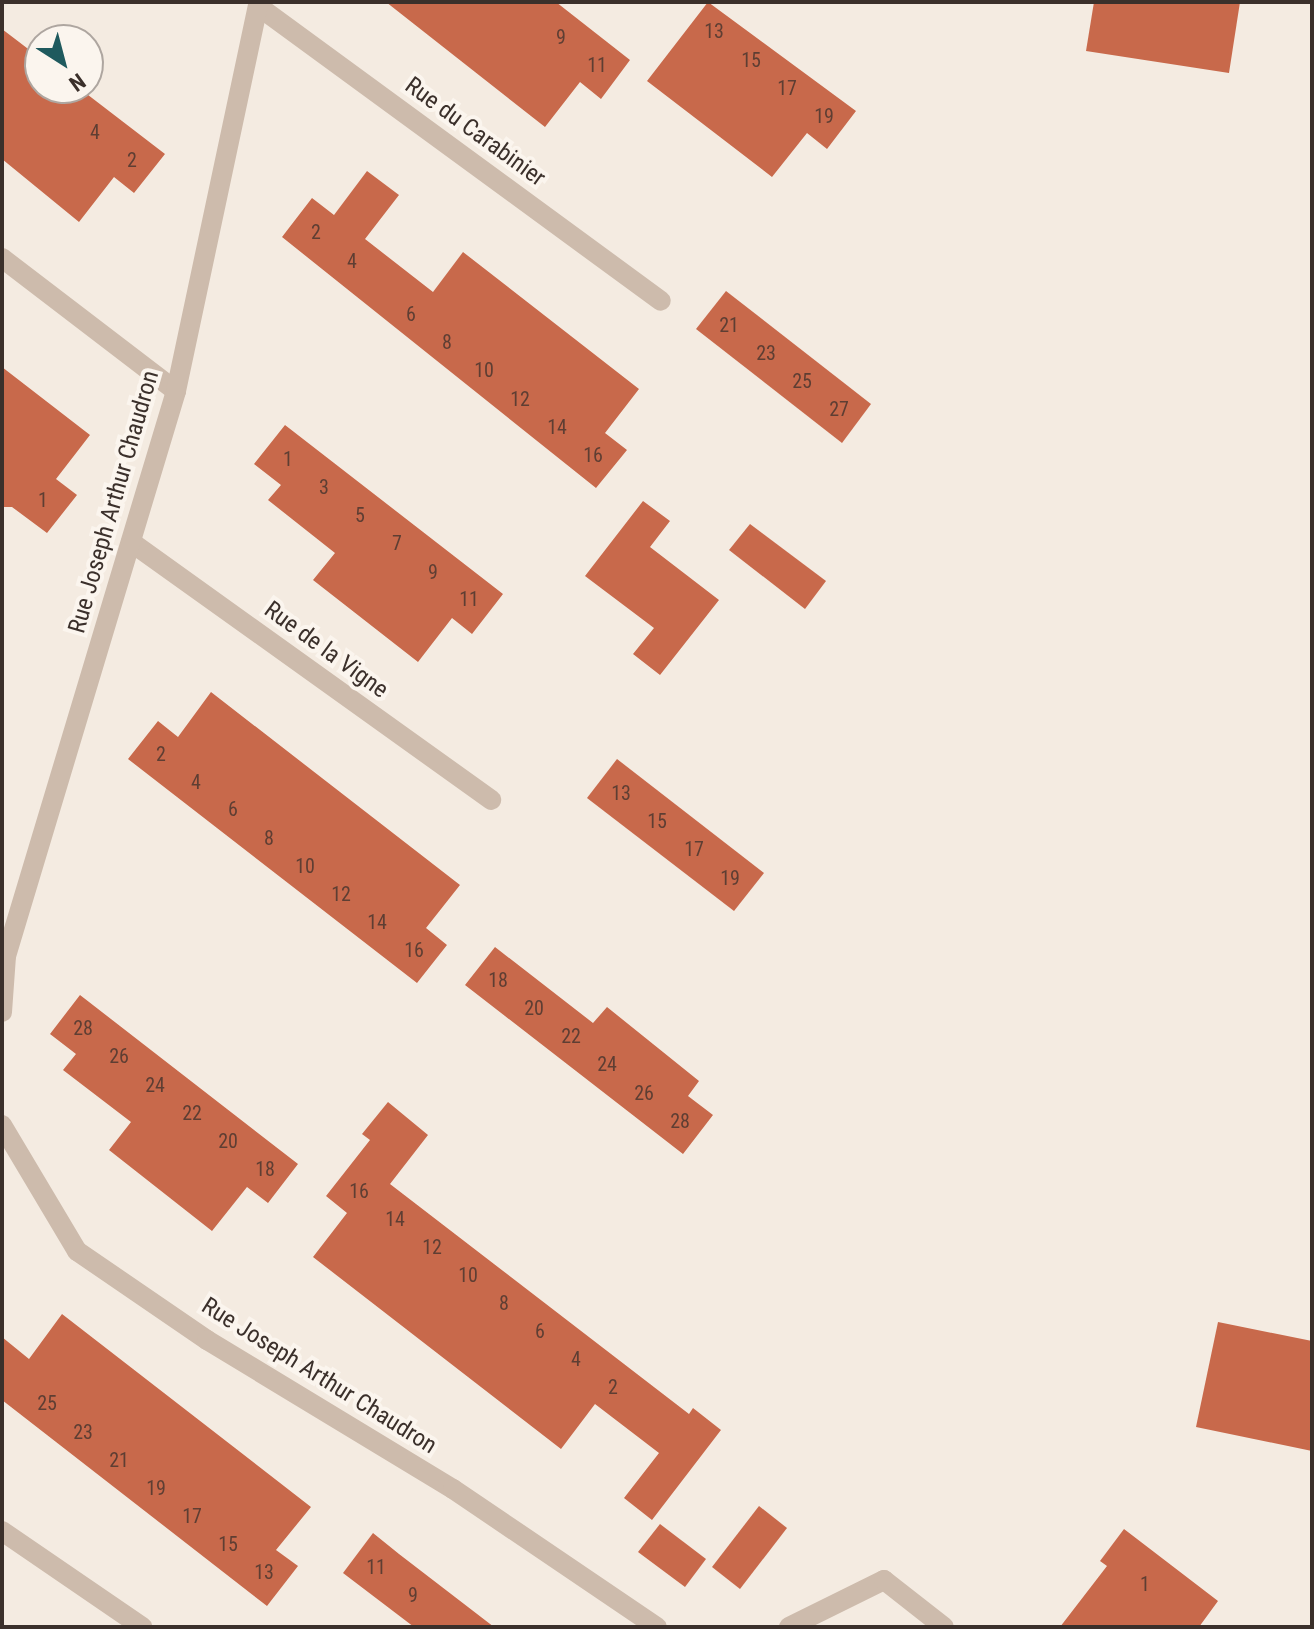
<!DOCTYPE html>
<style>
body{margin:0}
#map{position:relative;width:1314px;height:1629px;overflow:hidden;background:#f4ebe1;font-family:"Roboto Condensed",sans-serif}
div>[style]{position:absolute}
.building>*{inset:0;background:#c8694b}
.minor>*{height:20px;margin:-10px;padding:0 10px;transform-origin:10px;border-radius:10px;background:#cdbbac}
span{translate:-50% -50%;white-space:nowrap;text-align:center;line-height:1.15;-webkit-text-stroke:8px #fbf5ee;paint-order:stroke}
.number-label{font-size:20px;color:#5e3e33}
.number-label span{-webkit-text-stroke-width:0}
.street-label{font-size:24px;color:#3b302b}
.frame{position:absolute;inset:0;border:4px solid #3b302b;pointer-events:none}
.north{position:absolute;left:24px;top:24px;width:80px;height:80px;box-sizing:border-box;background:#fbf5ee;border:2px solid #aea6a0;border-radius:50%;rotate:144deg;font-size:22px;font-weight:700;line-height:32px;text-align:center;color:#3b302b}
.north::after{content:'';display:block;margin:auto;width:28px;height:36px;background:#1f5a5e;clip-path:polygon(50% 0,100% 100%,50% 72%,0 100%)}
</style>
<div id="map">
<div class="building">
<div style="clip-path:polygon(386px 2px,556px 2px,630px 60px,601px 99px,580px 82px,545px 127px)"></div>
<div style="clip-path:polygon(708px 2px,856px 111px,827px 149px,807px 133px,772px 177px,647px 81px)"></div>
<div style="clip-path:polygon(1094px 2px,1240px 2px,1229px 73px,1086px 51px)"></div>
<div style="clip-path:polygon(2px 29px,40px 58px,40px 88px,79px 88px,165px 154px,134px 193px,114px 177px,79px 222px,2px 159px)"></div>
<div style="clip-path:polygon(367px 171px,399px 195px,365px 239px,433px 292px,463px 252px,639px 389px,605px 433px,627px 450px,596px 488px,282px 237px,312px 198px,334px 215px)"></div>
<div style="clip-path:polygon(726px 291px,871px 404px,842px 443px,696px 329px)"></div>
<div style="clip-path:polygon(2px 367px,90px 435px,56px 479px,77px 495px,47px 533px,12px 507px,2px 507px)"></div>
<div style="clip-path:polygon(285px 425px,503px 594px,472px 634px,452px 618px,418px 662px,313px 580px,335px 553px,268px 500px,281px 485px,254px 464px)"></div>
<div style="clip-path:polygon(643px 501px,670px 521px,650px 547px,719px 600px,660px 675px,633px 654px,654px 628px,585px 576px)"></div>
<div style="clip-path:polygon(750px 524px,826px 581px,805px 609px,729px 550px)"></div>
<div style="clip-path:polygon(211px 692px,460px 885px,426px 928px,447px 945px,417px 983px,128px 759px,158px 721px,178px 737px)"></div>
<div style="clip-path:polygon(617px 759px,764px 873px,734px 911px,587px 798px)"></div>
<div style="clip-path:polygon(495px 947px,593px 1023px,607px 1007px,699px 1081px,688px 1096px,713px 1115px,683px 1154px,465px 985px)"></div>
<div style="clip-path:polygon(80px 995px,298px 1164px,268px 1203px,247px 1187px,212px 1231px,109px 1150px,131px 1122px,63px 1070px,76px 1054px,50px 1034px)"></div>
<div style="clip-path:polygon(388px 1102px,428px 1135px,390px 1184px,689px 1414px,693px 1408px,721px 1430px,652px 1520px,624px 1498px,659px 1453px,595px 1404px,561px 1449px,313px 1257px,347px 1213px,326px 1196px,370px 1140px,362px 1134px)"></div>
<div style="clip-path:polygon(62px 1314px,311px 1507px,276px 1550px,298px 1566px,267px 1606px,2px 1400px,2px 1337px,29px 1359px)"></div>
<div style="clip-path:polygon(1218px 1322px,1312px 1341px,1312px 1451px,1196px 1427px)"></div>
<div style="clip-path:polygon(759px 1506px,787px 1528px,740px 1589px,712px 1567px)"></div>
<div style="clip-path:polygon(660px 1524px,706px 1559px,685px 1587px,638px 1552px)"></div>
<div style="clip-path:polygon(1124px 1529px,1218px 1601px,1199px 1627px,1060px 1627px,1107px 1566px,1100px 1561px)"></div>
<div style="clip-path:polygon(373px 1533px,399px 1554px,494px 1627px,414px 1627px,343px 1573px)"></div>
</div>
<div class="minor">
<div style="left:258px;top:6px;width:499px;rotate:36.2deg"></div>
<div style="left:2px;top:258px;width:219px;rotate:37.4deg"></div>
<div style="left:131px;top:542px;width:443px;rotate:35.6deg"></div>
<div style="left:2px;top:1012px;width:56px;rotate:-85.9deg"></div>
<div style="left:6px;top:956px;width:590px;rotate:-73.25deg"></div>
<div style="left:176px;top:391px;width:398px;rotate:-78deg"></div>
<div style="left:2px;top:1125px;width:147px;rotate:59.2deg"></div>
<div style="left:77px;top:1251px;width:158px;rotate:34.4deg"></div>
<div style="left:207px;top:1340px;width:288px;rotate:31.2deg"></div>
<div style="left:453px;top:1489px;width:246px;rotate:34.1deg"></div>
<div style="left:2px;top:1531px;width:170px;rotate:34.4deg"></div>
<div style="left:789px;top:1627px;width:106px;rotate:-26.3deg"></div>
<div style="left:884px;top:1580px;width:76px;rotate:38.1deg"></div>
</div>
<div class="number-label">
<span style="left:714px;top:31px">13</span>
<span style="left:561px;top:37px">9</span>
<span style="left:751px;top:60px">15</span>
<span style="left:597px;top:65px">11</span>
<span style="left:787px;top:88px">17</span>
<span style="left:824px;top:116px">19</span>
<span style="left:95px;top:132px">4</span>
<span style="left:132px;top:160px">2</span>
<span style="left:316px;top:232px">2</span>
<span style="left:352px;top:261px">4</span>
<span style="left:411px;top:314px">6</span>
<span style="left:729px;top:325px">21</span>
<span style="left:447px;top:342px">8</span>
<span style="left:766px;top:353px">23</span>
<span style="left:484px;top:370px">10</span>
<span style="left:802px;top:381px">25</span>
<span style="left:520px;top:399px">12</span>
<span style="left:839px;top:409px">27</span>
<span style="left:557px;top:427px">14</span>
<span style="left:593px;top:455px">16</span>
<span style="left:288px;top:459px">1</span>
<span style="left:324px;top:487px">3</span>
<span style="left:43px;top:500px">1</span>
<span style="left:360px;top:515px">5</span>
<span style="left:397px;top:543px">7</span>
<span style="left:433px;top:572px">9</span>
<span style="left:469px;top:599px">11</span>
<span style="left:161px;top:754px">2</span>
<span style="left:196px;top:782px">4</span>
<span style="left:621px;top:793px">13</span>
<span style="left:233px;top:809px">6</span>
<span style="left:657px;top:821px">15</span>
<span style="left:269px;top:838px">8</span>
<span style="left:694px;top:849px">17</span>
<span style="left:305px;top:866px">10</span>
<span style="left:730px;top:878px">19</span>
<span style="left:341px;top:894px">12</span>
<span style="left:377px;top:922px">14</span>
<span style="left:414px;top:950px">16</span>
<span style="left:498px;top:980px">18</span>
<span style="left:534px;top:1008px">20</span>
<span style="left:83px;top:1028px">28</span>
<span style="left:571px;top:1036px">22</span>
<span style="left:119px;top:1056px">26</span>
<span style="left:607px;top:1064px">24</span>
<span style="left:155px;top:1085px">24</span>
<span style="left:644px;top:1093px">26</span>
<span style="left:192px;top:1113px">22</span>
<span style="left:680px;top:1121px">28</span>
<span style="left:228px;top:1141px">20</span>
<span style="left:265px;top:1169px">18</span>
<span style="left:359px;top:1191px">16</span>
<span style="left:395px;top:1219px">14</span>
<span style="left:432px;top:1247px">12</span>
<span style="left:468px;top:1275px">10</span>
<span style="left:504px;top:1303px">8</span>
<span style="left:540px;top:1331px">6</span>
<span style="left:576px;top:1359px">4</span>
<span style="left:613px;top:1387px">2</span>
<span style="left:47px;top:1403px">25</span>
<span style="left:83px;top:1432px">23</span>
<span style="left:119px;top:1460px">21</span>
<span style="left:156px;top:1488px">19</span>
<span style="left:192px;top:1516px">17</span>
<span style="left:228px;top:1544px">15</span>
<span style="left:376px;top:1567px">11</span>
<span style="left:264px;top:1572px">13</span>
<span style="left:1145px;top:1584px">1</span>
<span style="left:413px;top:1595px">9</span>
</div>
<div class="street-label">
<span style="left:475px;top:132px;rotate:36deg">Rue du Carabinier</span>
<span style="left:114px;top:502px;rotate:-74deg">Rue Joseph Arthur Chaudron</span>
<span style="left:326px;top:650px;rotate:36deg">Rue de la Vigne</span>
<span style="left:319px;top:1376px;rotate:32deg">Rue Joseph Arthur Chaudron</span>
</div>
<div class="frame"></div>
<div class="north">N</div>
</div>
